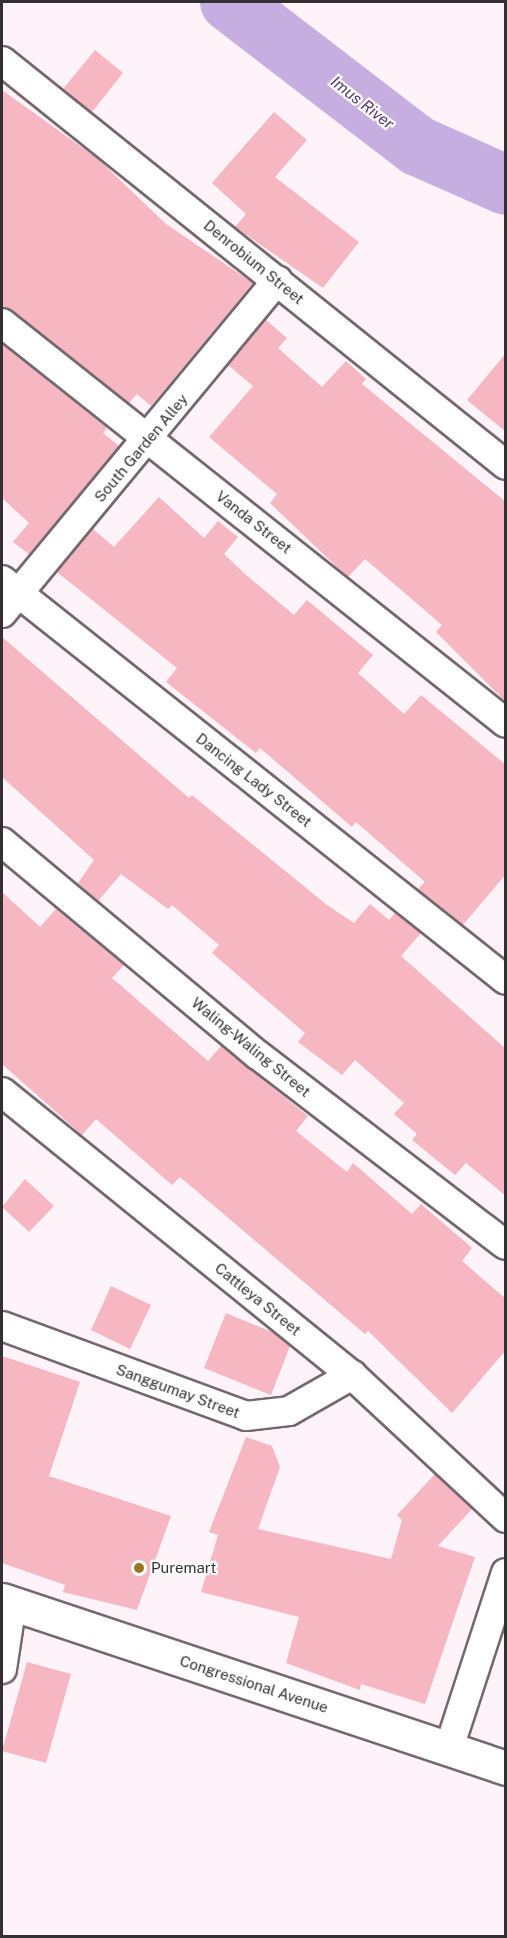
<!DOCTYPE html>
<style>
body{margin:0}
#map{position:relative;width:507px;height:1938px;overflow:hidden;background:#fef3f8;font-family:"Public Sans",sans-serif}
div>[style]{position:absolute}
.river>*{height:60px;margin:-30px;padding:0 30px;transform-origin:30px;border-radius:30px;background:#c7aee1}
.building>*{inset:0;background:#f6b6c2}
.roads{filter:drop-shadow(2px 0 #73686d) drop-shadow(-2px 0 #73686d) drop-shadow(0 2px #73686d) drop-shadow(0 -2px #73686d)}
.street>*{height:28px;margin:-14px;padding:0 14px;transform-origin:14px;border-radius:14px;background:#fff}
.secondary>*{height:33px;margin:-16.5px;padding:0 16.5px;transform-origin:16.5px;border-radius:16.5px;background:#fff}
.dots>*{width:16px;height:16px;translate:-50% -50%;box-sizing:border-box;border:3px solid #fff;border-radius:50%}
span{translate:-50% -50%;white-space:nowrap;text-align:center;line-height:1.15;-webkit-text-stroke:4.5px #fff;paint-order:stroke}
.street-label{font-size:15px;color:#342f32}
.poi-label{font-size:15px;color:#342f32}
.left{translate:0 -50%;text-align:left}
.water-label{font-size:16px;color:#583775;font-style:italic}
.frame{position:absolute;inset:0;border:3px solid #342f32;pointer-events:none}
</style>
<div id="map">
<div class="river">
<div style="left:230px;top:2px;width:237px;rotate:37.5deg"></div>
<div style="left:418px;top:146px;width:96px;rotate:23.9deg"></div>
</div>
<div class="building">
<div style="clip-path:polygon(95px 50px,123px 73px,92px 112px,63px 89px)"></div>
<div style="clip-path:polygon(2px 90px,98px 159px,166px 224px,253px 283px,151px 406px,137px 394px,129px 403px,2px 307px)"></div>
<div style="clip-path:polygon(274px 112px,307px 140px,275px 177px,359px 242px,323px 288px,235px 227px,246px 214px,212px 183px)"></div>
<div style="clip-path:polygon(266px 320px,287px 338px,278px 348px,322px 387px,346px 361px,366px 379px,362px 384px,506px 502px,506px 702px,436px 632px,442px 625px,365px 559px,348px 577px,339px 569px,270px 503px,277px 494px,209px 437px,253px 386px,228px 365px)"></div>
<div style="clip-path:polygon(2px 344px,107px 428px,103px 433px,119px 446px,29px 554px,13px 542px,29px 523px,2px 498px)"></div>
<div style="clip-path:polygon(506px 353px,506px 432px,467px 400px)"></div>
<div style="clip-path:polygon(159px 497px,204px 538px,218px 521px,238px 537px,224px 554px,245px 574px,294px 615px,307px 600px,373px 655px,358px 673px,404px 714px,421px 695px,506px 765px,506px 874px,463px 925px,418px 889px,425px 882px,356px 822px,352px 827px,260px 748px,256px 753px,166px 682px,177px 668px,57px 572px,93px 529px,114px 547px)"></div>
<div style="clip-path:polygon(2px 637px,189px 798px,192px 795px,327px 905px,354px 923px,370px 904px,389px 920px,395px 913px,421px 933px,401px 956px,506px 1049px,506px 1196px,466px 1163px,455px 1175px,412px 1140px,417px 1134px,394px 1114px,404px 1103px,355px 1060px,342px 1075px,298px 1042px,305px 1033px,212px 953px,219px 945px,172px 905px,168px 909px,121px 874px,98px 901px,78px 883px,94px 860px,2px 777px)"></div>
<div style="clip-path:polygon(2px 892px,40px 927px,56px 909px,124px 965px,112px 978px,208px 1061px,221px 1046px,308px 1116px,296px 1131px,347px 1172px,353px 1163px,412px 1214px,421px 1204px,472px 1248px,462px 1261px,506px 1299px,506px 1350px,452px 1413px,368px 1331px,365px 1334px,180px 1177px,172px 1185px,96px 1119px,82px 1135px,2px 1064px)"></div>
<div style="clip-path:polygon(25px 1179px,54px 1206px,29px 1232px,2px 1207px)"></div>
<div style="clip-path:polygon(111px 1286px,151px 1305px,130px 1349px,91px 1330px)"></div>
<div style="clip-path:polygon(226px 1313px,272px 1332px,290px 1346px,271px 1395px,204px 1368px)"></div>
<div style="clip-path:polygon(2px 1356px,80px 1382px,49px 1476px,171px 1516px,137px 1610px,63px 1592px,65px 1585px,2px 1563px)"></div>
<div style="clip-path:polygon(246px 1437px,272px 1446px,280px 1467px,258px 1529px,391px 1559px,402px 1520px,397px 1515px,435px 1474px,472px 1509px,438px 1546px,475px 1557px,425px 1704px,361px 1684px,360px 1690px,286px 1663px,299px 1617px,201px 1592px,218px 1535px,209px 1532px)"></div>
<div style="clip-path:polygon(27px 1662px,71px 1674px,46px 1763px,2px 1751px)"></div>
</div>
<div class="roads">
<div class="street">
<div style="left:2px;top:61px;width:646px;rotate:38.72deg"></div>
<div style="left:2px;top:323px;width:643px;rotate:38.44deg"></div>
<div style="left:2px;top:580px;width:643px;rotate:38.44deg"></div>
<div style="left:2px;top:613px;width:432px;rotate:-50.4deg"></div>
<div style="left:2px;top:842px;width:333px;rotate:39.8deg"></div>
<div style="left:258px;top:1055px;width:312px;rotate:37.5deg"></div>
<div style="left:2px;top:1092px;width:450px;rotate:39deg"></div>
<div style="left:352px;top:1375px;width:210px;rotate:42.9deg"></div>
<div style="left:2px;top:1326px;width:260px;rotate:20.2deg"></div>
<div style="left:246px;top:1416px;width:43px;rotate:-6.6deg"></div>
<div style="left:289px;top:1411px;width:73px;rotate:-29.7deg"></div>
<div style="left:2px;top:1669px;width:67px;rotate:-81.4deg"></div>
<div style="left:449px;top:1748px;width:184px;rotate:-72deg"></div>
</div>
<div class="secondary">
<div style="left:2px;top:1600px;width:531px;rotate:18.43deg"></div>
</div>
</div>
<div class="dots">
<div style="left:139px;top:1568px;background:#96761e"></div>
</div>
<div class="street-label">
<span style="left:254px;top:262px;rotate:39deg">Denrobium Street</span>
<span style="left:141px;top:448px;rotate:-50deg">South Garden Alley</span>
<span style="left:254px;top:522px;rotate:38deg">Vanda Street</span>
<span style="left:254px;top:780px;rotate:38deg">Dancing Lady Street</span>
<span style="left:251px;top:1047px;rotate:39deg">Waling-Waling Street</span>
<span style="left:258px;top:1299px;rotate:39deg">Cattleya Street</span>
<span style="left:178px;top:1391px;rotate:20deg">Sanggumay Street</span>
<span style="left:254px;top:1684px;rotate:18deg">Congressional Avenue</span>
</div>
<div class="poi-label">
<span class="left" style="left:151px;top:1568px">Puremart</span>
</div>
<div class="water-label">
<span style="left:362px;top:103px;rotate:38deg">Imus River</span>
</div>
<div class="frame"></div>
</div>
